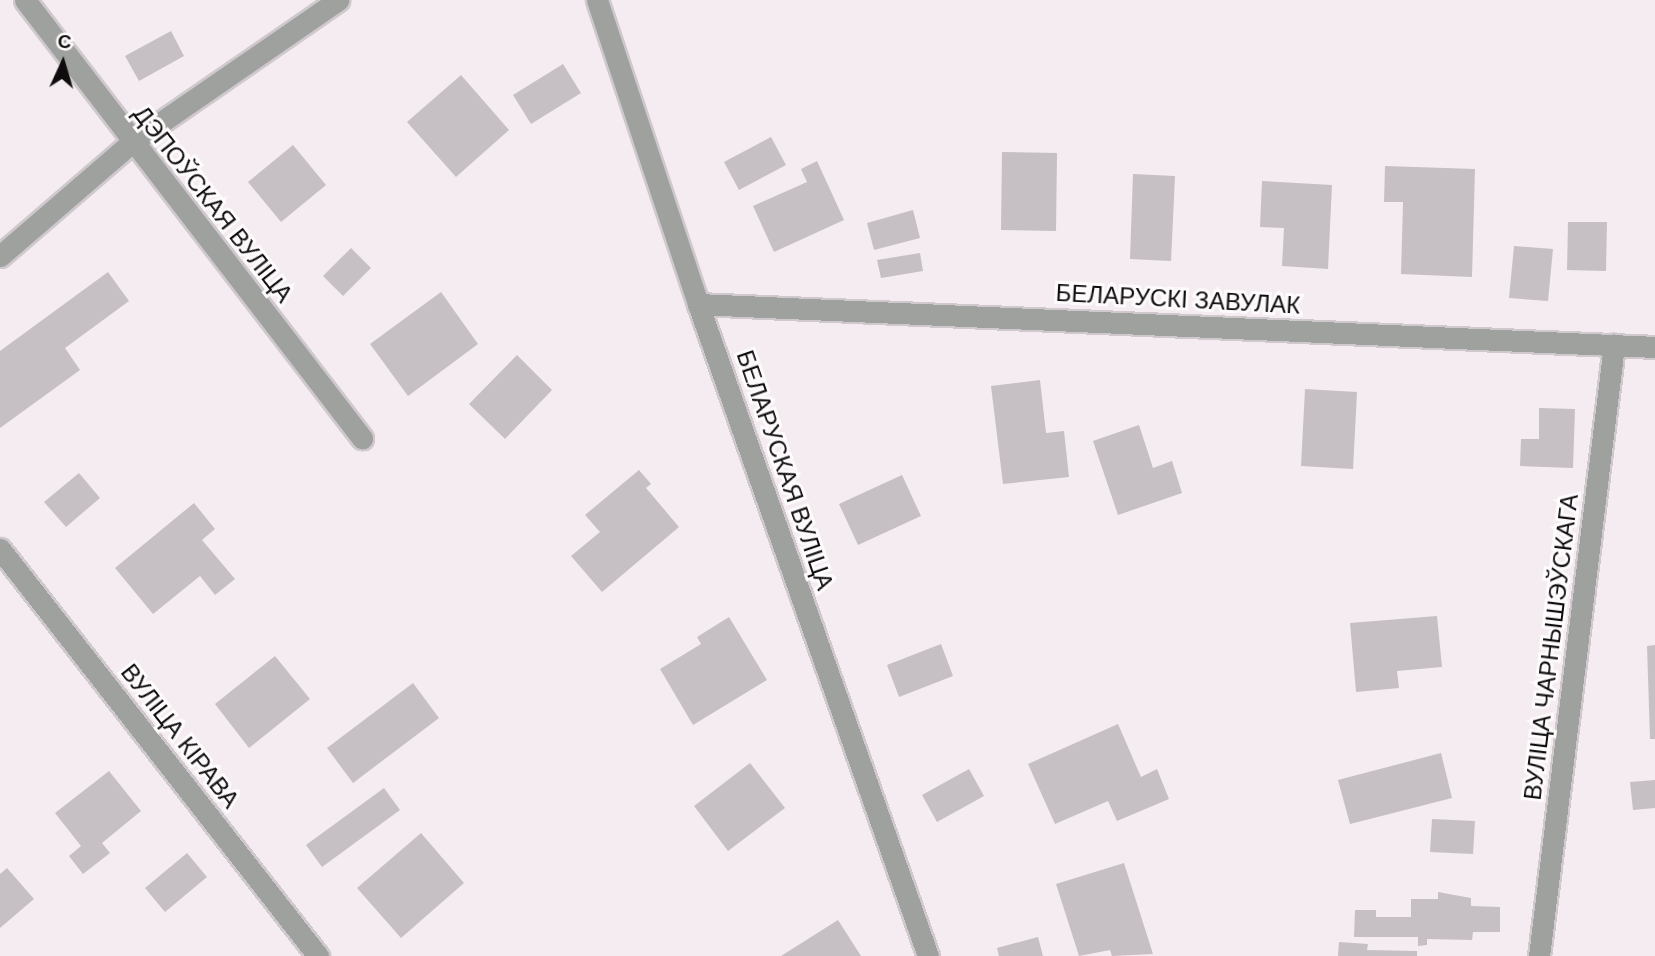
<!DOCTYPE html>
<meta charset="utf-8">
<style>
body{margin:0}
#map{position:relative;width:1655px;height:956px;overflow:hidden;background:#f4ecf1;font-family:Helvetica,sans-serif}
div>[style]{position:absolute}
.building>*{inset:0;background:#c6bfc4}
.roads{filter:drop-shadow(2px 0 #cfc8cd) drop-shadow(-2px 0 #cfc8cd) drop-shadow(0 2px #cfc8cd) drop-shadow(0 -2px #cfc8cd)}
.street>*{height:21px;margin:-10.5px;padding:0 10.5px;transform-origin:10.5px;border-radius:10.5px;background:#9fa19f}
span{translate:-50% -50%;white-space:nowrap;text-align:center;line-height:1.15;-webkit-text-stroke:6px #fefbfd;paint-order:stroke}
.street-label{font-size:24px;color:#0e0c0d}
.north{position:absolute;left:28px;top:28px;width:70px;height:70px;-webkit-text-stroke:5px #fefbfd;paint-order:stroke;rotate:4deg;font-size:19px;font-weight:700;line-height:28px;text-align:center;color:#0e0c0d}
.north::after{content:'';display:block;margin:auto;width:24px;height:32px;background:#0e0c0d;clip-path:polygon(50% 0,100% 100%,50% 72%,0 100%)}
</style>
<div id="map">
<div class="building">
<div style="clip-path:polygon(171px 31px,184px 56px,139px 81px,125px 56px)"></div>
<div style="clip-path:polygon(563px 64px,581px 93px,531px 124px,513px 95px)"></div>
<div style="clip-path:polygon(461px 75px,509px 130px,456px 177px,407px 122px)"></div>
<div style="clip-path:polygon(771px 137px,786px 165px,739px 190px,724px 162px)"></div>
<div style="clip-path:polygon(293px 145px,326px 185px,281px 222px,248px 182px)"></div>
<div style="clip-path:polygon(1002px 152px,1057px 153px,1056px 231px,1001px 230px)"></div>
<div style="clip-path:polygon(817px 161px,844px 220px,774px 252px,753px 206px,807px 182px,801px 169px)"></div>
<div style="clip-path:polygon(1385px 166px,1475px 169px,1472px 277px,1401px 274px,1403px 202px,1384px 202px)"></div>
<div style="clip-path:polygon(1133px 174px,1175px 176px,1171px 261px,1130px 259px)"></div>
<div style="clip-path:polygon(1262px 181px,1332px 185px,1328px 269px,1282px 266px,1284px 228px,1260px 227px)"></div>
<div style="clip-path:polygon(913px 210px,920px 238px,874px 250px,867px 223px)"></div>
<div style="clip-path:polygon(1568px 222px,1607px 222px,1606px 271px,1567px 270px)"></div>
<div style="clip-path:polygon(1514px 246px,1553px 249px,1548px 301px,1509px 298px)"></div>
<div style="clip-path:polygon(351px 248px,371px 268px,343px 296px,323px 276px)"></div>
<div style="clip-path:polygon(920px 253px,923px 271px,881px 278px,877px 260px)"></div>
<div style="clip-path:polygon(108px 272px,129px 301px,65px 348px,80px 370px,0 428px,0 351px)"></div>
<div style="clip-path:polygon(441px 292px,478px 344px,408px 396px,370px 344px)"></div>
<div style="clip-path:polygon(517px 355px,552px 390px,505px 439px,469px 404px)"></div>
<div style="clip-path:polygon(1040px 380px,1046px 433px,1064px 431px,1069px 477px,1003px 484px,991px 386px)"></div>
<div style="clip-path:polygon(1305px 389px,1357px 392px,1353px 469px,1301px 466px)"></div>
<div style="clip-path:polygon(1539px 408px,1575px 409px,1573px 468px,1520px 466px,1521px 439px,1539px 439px)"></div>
<div style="clip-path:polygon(1139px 425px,1153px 468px,1172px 461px,1182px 493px,1118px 515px,1093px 441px)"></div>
<div style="clip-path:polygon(639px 470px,651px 484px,646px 488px,679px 527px,602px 592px,571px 556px,600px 532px,585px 515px)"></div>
<div style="clip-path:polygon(79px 473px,100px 498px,66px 527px,44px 502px)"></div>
<div style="clip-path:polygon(902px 475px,921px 516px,858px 545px,839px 504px)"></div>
<div style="clip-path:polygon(194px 503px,215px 529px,202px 540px,235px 579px,215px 595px,200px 576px,153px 614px,115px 568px)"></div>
<div style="clip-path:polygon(1437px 616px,1442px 667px,1397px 671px,1399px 688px,1356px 692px,1350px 623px)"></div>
<div style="clip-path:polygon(729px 617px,767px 680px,693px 725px,660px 669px,701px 644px,697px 637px)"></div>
<div style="clip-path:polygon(941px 644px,953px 676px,899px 697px,887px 665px)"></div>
<div style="clip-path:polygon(1655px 645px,1655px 739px,1650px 739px,1647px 646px)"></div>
<div style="clip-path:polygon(275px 656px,310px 699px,249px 748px,215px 704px)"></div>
<div style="clip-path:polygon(413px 683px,439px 718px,353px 783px,327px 748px)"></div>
<div style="clip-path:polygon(1118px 724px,1141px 777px,1157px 769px,1169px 799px,1117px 821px,1108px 801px,1055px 824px,1028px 764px)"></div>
<div style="clip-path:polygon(1441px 753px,1452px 798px,1350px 824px,1338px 780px)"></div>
<div style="clip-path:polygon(750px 763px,785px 808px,728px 851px,694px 806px)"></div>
<div style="clip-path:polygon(969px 769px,984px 796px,937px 822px,922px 795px)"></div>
<div style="clip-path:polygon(109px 771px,141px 811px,102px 843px,110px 853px,83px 874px,69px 856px,81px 846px,55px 813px)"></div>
<div style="clip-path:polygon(1655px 780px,1655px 808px,1633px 810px,1630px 782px)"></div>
<div style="clip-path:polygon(384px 788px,400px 810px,322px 867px,306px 845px)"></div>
<div style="clip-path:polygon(1432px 819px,1475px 821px,1473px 854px,1430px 852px)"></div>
<div style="clip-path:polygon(421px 833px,464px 883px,401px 938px,357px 888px)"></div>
<div style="clip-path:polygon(187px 853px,207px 877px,165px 912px,145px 888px)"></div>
<div style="clip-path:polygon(1124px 863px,1153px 954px,1112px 956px,1110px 950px,1079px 956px,1056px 884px)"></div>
<div style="clip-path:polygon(7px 868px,34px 899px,0 928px,0 874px)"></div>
<div style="clip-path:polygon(1438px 892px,1471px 898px,1471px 906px,1500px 907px,1500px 932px,1473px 932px,1472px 940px,1427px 939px,1427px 945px,1418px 946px,1418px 937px,1354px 937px,1355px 910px,1376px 910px,1376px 917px,1411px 917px,1411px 899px,1438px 899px)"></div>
<div style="clip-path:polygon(838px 920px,861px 956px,781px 956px)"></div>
<div style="clip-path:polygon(1038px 937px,1043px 956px,999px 956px,997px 948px)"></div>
<div style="clip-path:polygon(1339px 942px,1368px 944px,1367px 950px,1417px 951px,1417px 956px,1338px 956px)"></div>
</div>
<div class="roads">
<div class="street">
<div style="left:25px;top:0;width:553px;rotate:52.43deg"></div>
<div style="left:597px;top:0;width:320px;rotate:71.6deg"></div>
<div style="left:698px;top:304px;width:691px;rotate:70.57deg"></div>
<div style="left:0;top:256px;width:173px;rotate:-40.8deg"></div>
<div style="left:131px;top:143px;width:252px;rotate:-34.6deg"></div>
<div style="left:698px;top:304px;width:958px;rotate:2.57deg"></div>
<div style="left:0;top:549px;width:517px;rotate:52deg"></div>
<div style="left:1539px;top:956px;width:616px;rotate:-83deg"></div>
</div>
</div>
<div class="street-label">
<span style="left:213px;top:204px;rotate:52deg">ДЭПОЎСКАЯ ВУЛІЦА</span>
<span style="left:1178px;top:299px;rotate:3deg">БЕЛАРУСКІ ЗАВУЛАК</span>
<span style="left:785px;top:470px;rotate:71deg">БЕЛАРУСКАЯ ВУЛІЦА</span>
<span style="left:1551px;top:647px;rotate:-83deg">ВУЛІЦА ЧАРНЫШЭЎСКАГА</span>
<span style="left:180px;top:736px;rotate:52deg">ВУЛІЦА КІРАВА</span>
</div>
<div class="north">С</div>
</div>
